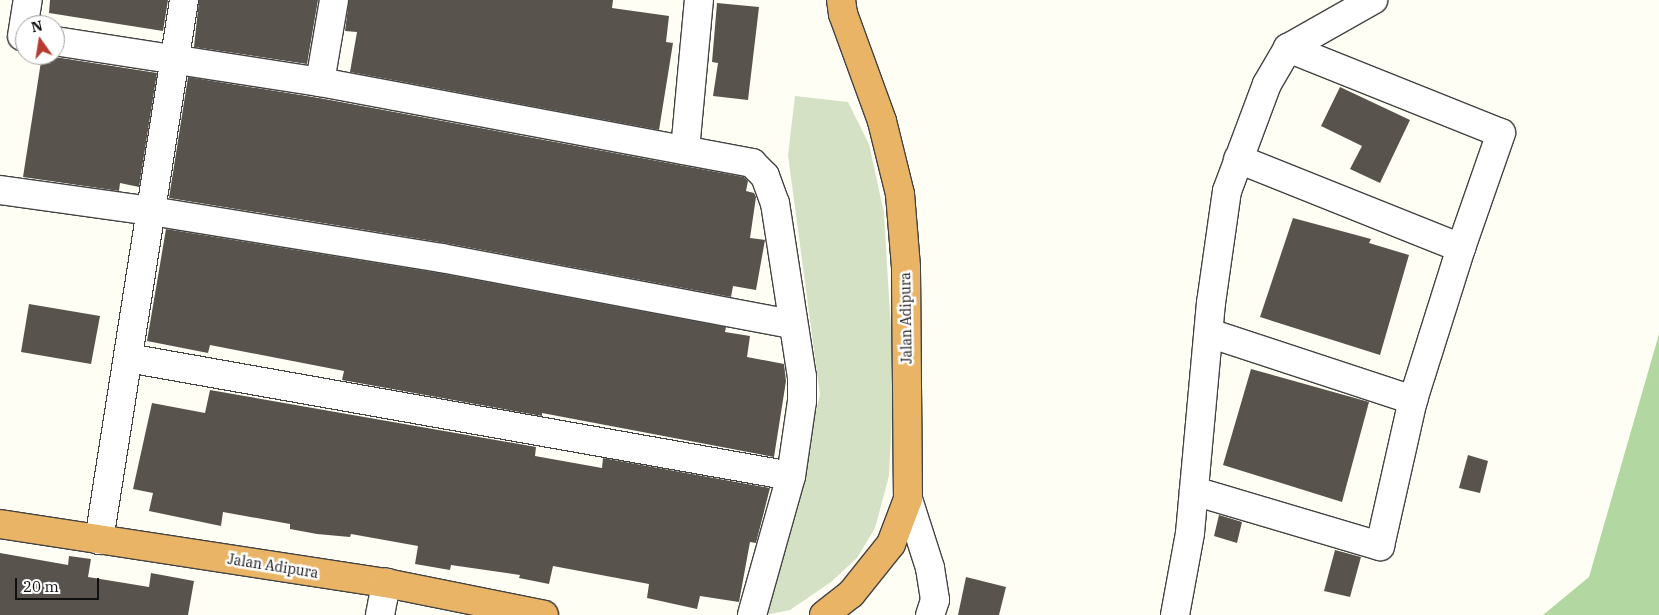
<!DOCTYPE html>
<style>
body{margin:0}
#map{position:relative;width:1659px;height:615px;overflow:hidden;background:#fefef5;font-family:"IBM Plex Serif",serif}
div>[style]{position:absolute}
.forest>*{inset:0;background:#b2d7a0}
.cemetery>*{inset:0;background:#d4e1c5}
.building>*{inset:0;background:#59534d}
.roads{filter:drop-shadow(1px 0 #434343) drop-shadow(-1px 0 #434343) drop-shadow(0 1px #434343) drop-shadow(0 -1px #434343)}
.minor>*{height:28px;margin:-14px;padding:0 14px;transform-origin:14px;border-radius:14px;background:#fff}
.highway>*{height:28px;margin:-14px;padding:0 14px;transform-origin:14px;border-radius:14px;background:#eab467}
span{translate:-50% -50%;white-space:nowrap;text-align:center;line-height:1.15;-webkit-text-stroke:5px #fff;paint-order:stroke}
.street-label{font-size:14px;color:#101010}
.north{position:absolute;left:15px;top:15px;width:50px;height:50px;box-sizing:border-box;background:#fff;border:1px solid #9f9f9f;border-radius:50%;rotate:347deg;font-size:14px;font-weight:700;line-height:20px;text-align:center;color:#101010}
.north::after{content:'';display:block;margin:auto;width:18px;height:22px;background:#b83b31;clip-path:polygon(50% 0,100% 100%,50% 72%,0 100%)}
.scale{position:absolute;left:15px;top:578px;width:84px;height:22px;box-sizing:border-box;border:2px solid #101010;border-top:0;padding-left:6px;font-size:15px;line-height:18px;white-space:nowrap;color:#101010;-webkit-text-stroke:4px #fff;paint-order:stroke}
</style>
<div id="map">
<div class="forest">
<div style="clip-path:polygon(1659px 334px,1659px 615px,1543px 615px,1589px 577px)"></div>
</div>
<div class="cemetery">
<div style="clip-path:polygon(795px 96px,848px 102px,869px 144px,884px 213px,888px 281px,894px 374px,889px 476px,875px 528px,857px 558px,831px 582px,790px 610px,765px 615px,820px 395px,788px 155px)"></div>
</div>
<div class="building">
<div style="clip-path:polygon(50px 0,168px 0,163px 31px,49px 13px)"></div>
<div style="clip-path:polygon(199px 0,318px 0,307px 64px,194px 47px)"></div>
<div style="clip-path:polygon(349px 0,613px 0,612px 8px,669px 16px,666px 42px,673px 43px,659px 130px,350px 72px,357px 32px,345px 31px)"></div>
<div style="clip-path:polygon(717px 3px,759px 7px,748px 100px,713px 96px,718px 63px,712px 62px)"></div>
<div style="clip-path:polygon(42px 55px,157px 73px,139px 187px,120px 183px,119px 191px,23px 177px)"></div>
<div style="clip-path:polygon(188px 77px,319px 98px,744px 177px,748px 181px,746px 191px,754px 193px,756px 197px,750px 238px,765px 240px,756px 290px,733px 286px,731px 297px,445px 243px,169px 198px)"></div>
<div style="clip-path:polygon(1340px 87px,1410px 120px,1380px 183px,1350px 169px,1362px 146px,1321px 126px)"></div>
<div style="clip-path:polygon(1293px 218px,1371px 239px,1369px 243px,1409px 255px,1380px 355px,1260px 317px)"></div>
<div style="clip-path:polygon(166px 229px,439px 273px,726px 327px,725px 332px,750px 336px,747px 357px,784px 364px,786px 381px,774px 457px,542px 413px,542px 416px,342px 380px,344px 371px,210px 345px,208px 353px,147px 341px)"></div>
<div style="clip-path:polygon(29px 304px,100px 316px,91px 364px,21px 352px)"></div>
<div style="clip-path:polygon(1251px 369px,1369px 402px,1342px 502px,1223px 465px)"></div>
<div style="clip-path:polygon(210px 390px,536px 447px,535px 456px,602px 468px,603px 458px,770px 488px,756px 543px,750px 542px,739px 602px,700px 596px,697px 609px,647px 598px,649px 584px,553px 566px,549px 584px,519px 578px,520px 575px,451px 565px,450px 570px,415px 564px,418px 546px,351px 534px,350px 537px,317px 534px,290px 529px,290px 524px,223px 512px,221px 526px,149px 511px,153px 493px,133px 489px,152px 403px,205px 413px)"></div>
<div style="clip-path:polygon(1468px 455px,1488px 461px,1480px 493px,1459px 488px)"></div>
<div style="clip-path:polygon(1219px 515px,1242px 522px,1237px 543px,1214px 536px)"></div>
<div style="clip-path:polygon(1335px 550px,1361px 557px,1350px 597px,1324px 591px)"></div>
<div style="clip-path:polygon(0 553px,68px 565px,69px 556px,91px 559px,88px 577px,149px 587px,151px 573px,194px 581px,188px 615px,0 615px)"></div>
<div style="clip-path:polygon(966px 577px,1006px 587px,999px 615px,958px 615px)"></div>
</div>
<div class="roads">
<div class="minor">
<div style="left:22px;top:36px;width:36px;rotate:-81deg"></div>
<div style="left:55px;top:41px;width:268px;rotate:8.8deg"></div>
<div style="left:320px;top:82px;width:440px;rotate:10.6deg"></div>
<div style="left:752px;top:163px;width:18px;rotate:45deg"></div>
<div style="left:765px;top:176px;width:29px;rotate:70deg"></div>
<div style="left:775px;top:203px;width:176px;rotate:81.2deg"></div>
<div style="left:802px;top:377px;width:24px;rotate:90deg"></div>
<div style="left:802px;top:401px;width:76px;rotate:98.3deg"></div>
<div style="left:791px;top:476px;width:144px;rotate:105.7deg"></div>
<div style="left:1288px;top:48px;width:229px;rotate:21.8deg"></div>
<div style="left:1501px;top:133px;width:122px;rotate:109.2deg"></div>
<div style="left:320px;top:82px;width:83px;rotate:-80.3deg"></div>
<div style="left:685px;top:150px;width:151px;rotate:-84.7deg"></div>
<div style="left:0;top:190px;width:152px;rotate:7.9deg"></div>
<div style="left:151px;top:211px;width:295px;rotate:9.2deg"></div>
<div style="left:442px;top:258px;width:356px;rotate:10.7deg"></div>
<div style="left:1209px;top:333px;width:215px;rotate:18.2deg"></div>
<div style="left:128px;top:358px;width:673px;rotate:10.09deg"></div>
<div style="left:1194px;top:491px;width:194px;rotate:16.5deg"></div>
<div style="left:1380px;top:546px;width:150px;rotate:-77.3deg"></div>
<div style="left:1413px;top:400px;width:159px;rotate:-72.5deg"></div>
<div style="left:1461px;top:248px;width:240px;rotate:-158.2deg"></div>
<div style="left:908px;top:499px;width:72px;rotate:72.3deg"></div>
<div style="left:930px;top:568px;width:32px;rotate:81deg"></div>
<div style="left:935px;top:600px;width:16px;rotate:108deg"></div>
<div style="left:99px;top:540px;width:547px;rotate:-81.05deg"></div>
<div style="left:380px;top:615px;width:33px;rotate:-79deg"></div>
<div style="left:1175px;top:615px;width:83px;rotate:-79.6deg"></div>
<div style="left:1190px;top:533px;width:231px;rotate:-84.8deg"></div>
<div style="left:1211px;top:303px;width:113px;rotate:-81.9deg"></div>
<div style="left:1227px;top:191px;width:114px;rotate:-69.5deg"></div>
<div style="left:1267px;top:84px;width:42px;rotate:-59.7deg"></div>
<div style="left:1288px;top:48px;width:98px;rotate:-29.5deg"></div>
</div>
<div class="highway">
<div style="left:0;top:524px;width:390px;rotate:8.7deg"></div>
<div style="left:386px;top:583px;width:161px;rotate:11.4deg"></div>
<div style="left:824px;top:615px;width:34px;rotate:-38deg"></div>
<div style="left:851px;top:594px;width:64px;rotate:-51.3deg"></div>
<div style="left:891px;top:544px;width:48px;rotate:-69.3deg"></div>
<div style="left:908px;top:499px;width:232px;rotate:-90.5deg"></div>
<div style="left:906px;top:267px;width:73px;rotate:-94.7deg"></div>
<div style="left:900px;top:194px;width:75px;rotate:-103.9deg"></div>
<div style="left:882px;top:121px;width:114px;rotate:-110deg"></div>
<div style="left:843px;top:14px;width:14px;rotate:-98deg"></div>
</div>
</div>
<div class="street-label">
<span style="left:906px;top:318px;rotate:-91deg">Jalan Adipura</span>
<span style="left:273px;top:566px;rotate:9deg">Jalan Adipura</span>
</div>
<div class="north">N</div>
<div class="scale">20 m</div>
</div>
